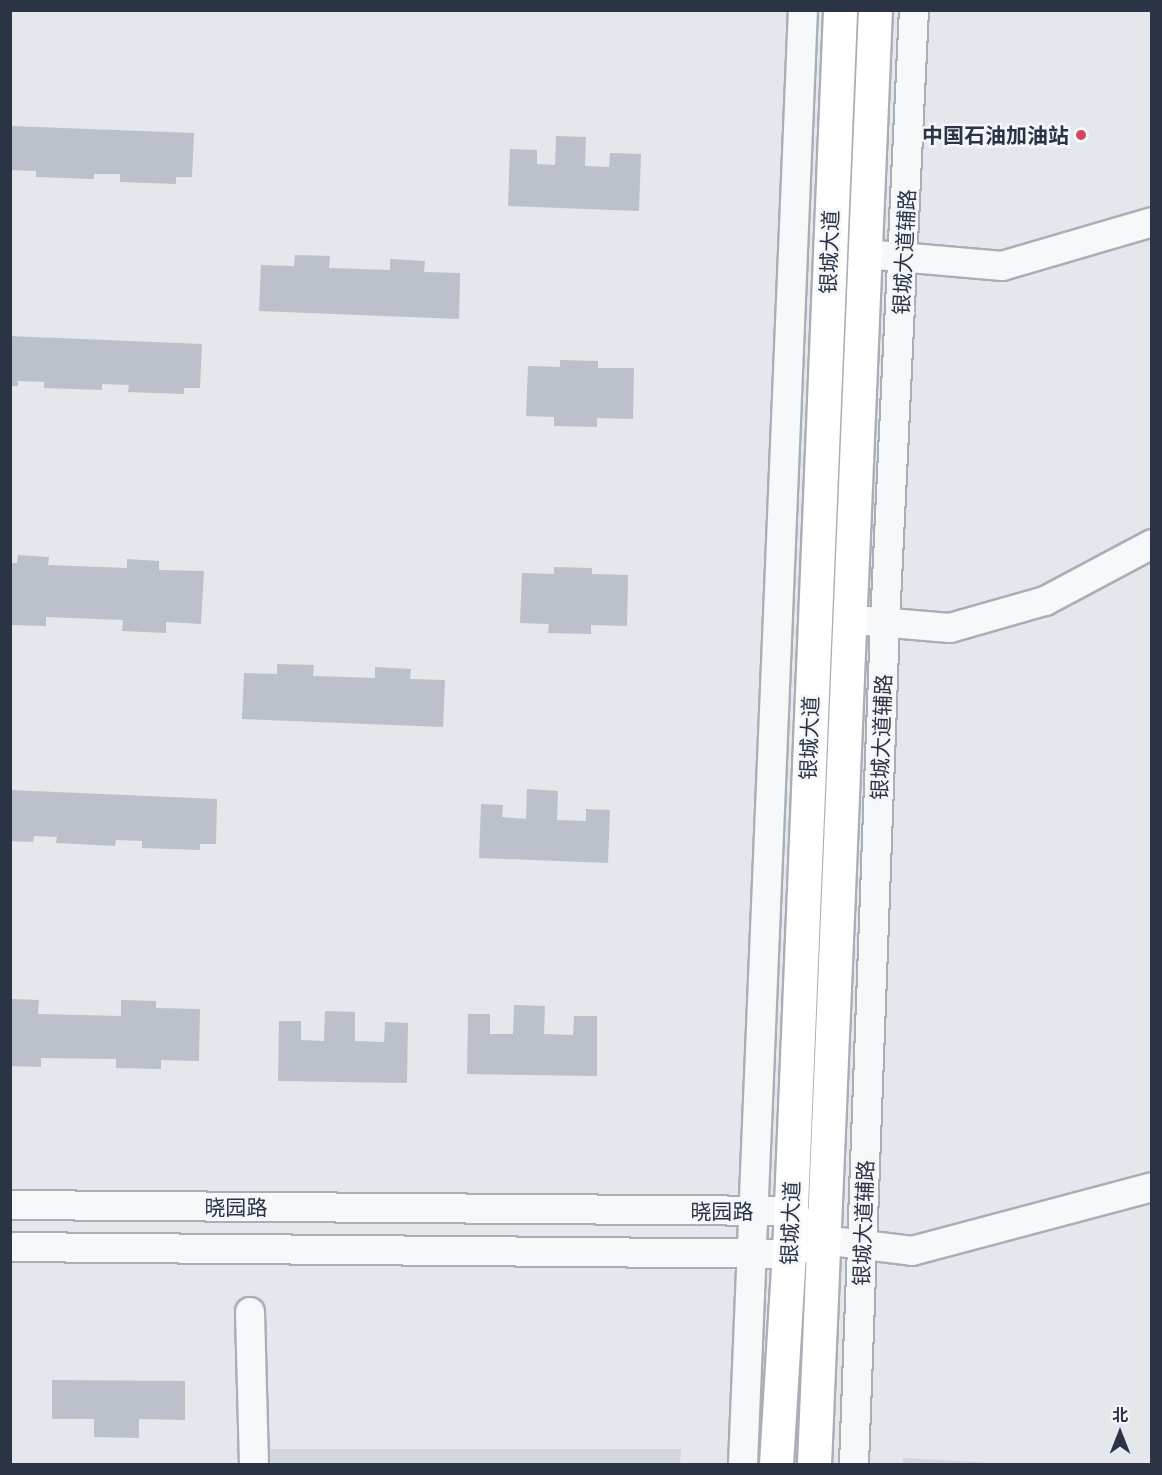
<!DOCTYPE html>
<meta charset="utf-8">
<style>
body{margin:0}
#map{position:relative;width:1162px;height:1475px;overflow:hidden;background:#e4e7ec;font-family:"Noto Sans","Noto Sans SC",sans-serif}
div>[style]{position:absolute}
.built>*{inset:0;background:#d2d6de}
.building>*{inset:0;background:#bbc0ca}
.roads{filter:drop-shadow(2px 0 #a9aeb7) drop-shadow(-2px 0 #a9aeb7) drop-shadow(0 2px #a9aeb7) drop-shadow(0 -2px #a9aeb7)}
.minor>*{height:28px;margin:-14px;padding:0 14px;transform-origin:14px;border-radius:14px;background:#f7f8fa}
.major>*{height:33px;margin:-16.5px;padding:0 16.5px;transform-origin:16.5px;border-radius:16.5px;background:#fff}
.dots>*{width:16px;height:16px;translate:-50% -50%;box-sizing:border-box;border:3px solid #f4f6f9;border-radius:50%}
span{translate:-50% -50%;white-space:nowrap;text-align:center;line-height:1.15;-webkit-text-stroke:5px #f4f6f9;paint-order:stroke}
.poi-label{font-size:21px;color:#2b3445;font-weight:700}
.right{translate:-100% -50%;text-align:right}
.street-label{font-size:21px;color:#2b3445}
.frame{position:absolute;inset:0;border:12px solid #2b3445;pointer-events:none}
.north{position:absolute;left:1090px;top:1403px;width:60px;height:60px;-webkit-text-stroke:4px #f4f6f9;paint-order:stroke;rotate:0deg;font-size:16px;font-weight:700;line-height:24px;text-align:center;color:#2b3445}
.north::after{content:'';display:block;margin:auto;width:21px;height:27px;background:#2b3445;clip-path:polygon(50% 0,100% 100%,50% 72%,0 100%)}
</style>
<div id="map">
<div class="built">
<div style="clip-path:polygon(258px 1449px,681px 1449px,680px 1464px,258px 1464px)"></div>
<div style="clip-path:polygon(903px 1458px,1014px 1464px,903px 1464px)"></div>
</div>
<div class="building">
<div style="clip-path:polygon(10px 126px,194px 133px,192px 177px,176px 177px,176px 184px,120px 182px,120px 174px,94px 174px,94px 179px,36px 177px,36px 171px,10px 170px)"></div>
<div style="clip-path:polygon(556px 136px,586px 137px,585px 166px,609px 167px,610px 153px,641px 154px,639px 211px,508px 206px,510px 149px,537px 150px,537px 164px,555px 165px)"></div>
<div style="clip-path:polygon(295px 255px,330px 256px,329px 268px,390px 270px,390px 259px,425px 261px,424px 272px,460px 273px,459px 319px,259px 311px,261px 265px,294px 266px)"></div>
<div style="clip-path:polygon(10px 336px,202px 344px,200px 388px,184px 388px,184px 394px,128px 392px,129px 385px,102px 384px,102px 390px,44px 388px,44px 382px,18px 381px,18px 386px,10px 386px)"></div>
<div style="clip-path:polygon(560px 360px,598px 361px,598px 368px,634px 368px,633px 419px,597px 418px,597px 427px,554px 426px,554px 417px,526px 416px,528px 366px,560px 367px)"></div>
<div style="clip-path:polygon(18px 555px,49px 557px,48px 565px,127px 568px,127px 559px,159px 561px,159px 570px,204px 571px,201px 624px,166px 622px,166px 633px,122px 631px,123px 620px,46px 617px,46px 626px,10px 625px,10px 563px,17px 563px)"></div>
<div style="clip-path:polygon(554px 567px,592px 568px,592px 574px,628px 575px,627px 626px,591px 625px,591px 634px,548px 633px,549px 624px,520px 623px,522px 573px,554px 574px)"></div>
<div style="clip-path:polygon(277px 664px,314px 665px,313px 676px,375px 678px,375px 667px,411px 669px,410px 679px,445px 680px,443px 727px,242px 719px,244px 673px,277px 674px)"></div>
<div style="clip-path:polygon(527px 789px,558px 791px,557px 820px,586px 821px,586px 809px,610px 810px,608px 863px,479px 858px,481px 804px,503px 805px,502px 817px,526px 819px)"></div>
<div style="clip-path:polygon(10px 790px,217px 799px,216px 844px,200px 844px,200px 850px,142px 848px,142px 841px,116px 840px,115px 846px,56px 843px,57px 837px,34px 836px,33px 842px,10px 841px)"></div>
<div style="clip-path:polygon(10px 999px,39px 1000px,38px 1014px,121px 1016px,121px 1000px,156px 1001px,156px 1008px,200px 1009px,199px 1061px,161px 1060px,161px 1069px,116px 1068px,116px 1059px,41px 1058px,41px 1067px,10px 1066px)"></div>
<div style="clip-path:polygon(514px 1005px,545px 1006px,544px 1034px,573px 1035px,574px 1016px,597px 1016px,597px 1076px,467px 1074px,468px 1014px,490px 1014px,490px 1034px,513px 1034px)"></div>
<div style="clip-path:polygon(325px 1011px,355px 1012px,355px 1041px,384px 1042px,385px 1022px,408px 1023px,407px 1083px,278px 1081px,279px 1021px,301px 1021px,301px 1040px,324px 1041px)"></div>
<div style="clip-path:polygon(52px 1380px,185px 1381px,185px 1420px,139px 1419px,139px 1438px,94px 1437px,94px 1419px,52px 1419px)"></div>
</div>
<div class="roads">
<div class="minor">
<div style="left:865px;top:254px;width:138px;rotate:5deg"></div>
<div style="left:1002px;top:266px;width:156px;rotate:-16.3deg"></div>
<div style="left:867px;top:621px;width:83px;rotate:4.8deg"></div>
<div style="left:950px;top:628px;width:99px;rotate:-15.9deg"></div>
<div style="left:1045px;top:601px;width:121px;rotate:-28deg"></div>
<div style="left:10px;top:1205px;width:780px;rotate:0.44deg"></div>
<div style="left:790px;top:1211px;width:24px;rotate:42deg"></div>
<div style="left:10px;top:1247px;width:779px;rotate:0.51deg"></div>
<div style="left:789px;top:1254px;width:37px;rotate:-22deg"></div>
<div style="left:823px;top:1240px;width:90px;rotate:7deg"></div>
<div style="left:912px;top:1251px;width:248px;rotate:-14.9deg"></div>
<div style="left:250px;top:1312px;width:152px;rotate:88.5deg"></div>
<div style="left:743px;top:1464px;width:1455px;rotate:-87.64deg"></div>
<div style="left:854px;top:1464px;width:843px;rotate:-87.89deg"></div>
<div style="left:885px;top:622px;width:613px;rotate:-87.29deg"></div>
</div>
<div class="major">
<div style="left:776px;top:1464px;width:210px;rotate:-86.5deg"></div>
<div style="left:789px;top:1254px;width:1245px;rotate:-87.65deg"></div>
<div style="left:814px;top:1464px;width:1455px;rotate:-87.6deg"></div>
</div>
</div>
<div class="dots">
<div style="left:1081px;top:135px;background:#d1495b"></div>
</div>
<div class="poi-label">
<span class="right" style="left:1069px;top:135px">中国石油加油站</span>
</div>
<div class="street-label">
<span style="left:829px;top:252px;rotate:-88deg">银城大道</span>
<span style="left:904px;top:252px;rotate:-87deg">银城大道辅路</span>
<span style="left:881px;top:737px;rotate:-88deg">银城大道辅路</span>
<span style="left:809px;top:738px;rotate:-88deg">银城大道</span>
<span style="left:236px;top:1207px">晓园路</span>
<span style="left:722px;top:1211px">晓园路</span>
<span style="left:790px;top:1223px;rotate:-88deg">银城大道</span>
<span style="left:863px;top:1223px;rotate:-88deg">银城大道辅路</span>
</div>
<div class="frame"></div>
<div class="north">北</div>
</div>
